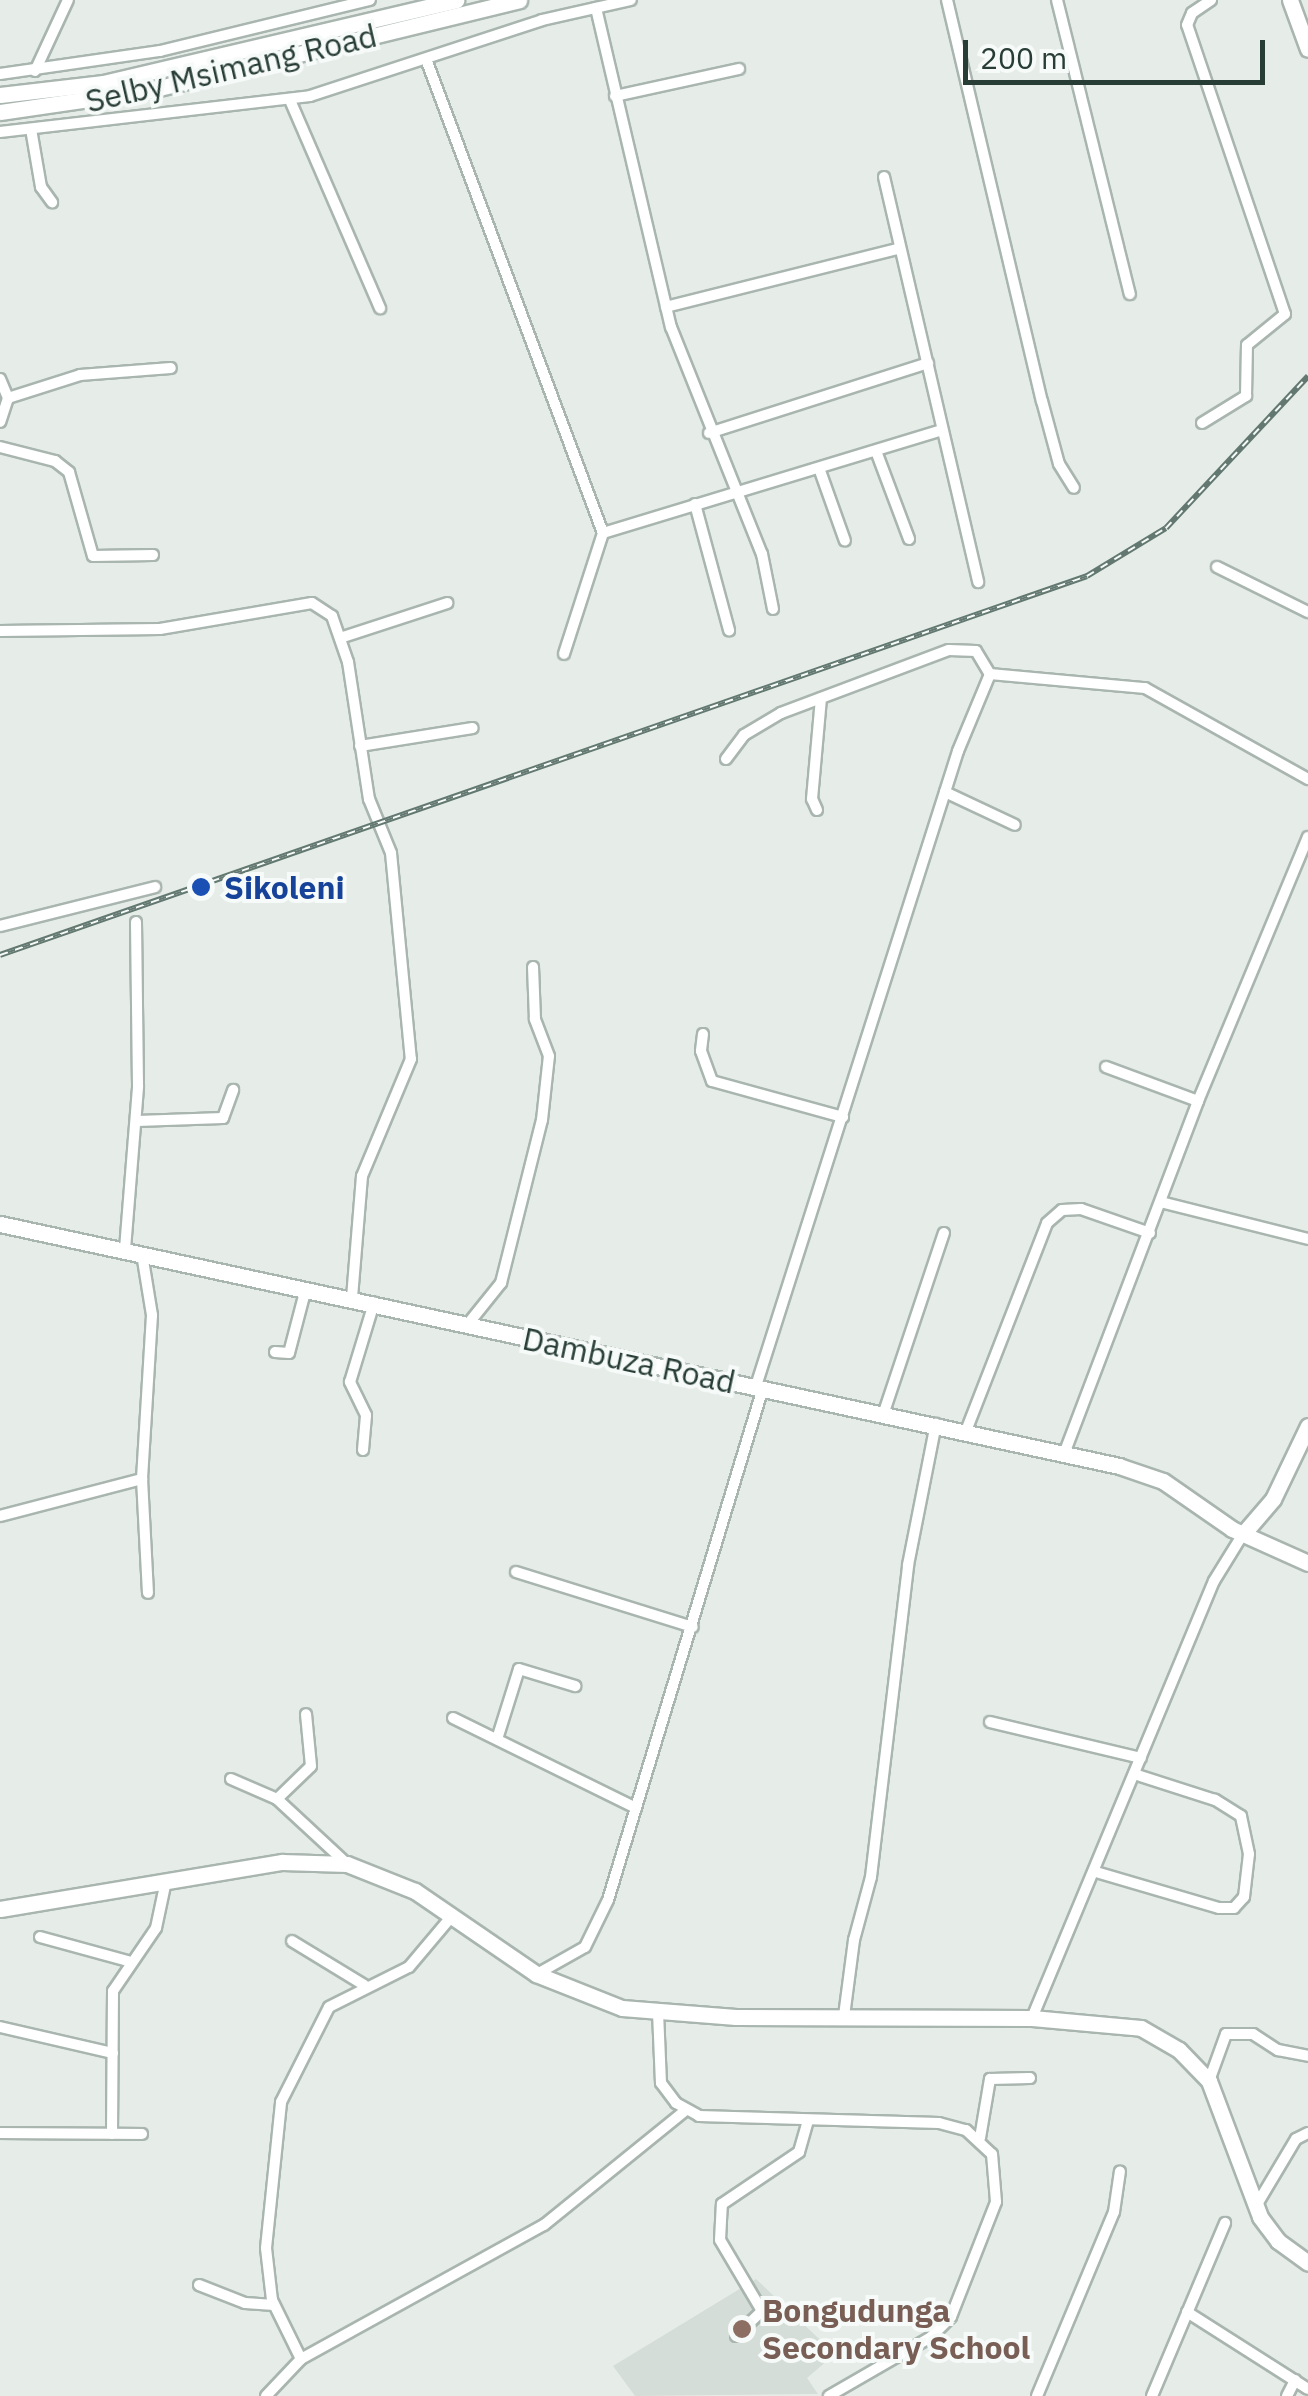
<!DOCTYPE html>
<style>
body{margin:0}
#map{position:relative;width:1308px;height:2396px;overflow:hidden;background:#e6ede9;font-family:"IBM Plex Sans",sans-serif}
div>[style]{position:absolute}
.built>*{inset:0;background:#d4ddd8}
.roads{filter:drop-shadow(2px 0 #a9b5af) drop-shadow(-2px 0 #a9b5af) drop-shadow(0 2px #a9b5af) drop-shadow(0 -2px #a9b5af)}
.street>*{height:10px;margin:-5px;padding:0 5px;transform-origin:5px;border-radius:5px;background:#fff}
.secondary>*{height:15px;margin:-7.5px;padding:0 7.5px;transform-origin:7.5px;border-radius:7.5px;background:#fff}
.rail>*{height:6px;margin-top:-3px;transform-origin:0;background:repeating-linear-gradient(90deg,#f6faf8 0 8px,#627870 0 16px);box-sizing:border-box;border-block:2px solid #627870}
.dots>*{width:28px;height:28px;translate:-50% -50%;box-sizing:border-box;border:5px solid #f6faf8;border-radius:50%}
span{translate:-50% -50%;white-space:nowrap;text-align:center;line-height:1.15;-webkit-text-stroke:8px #f6faf8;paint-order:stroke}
.street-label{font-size:32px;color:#273d35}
.transit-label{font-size:32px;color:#164399;font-weight:700}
.left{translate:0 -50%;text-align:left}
.education-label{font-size:32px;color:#785e54;font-weight:700}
.scale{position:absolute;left:963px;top:40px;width:302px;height:45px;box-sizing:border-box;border:5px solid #273d35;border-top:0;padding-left:12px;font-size:30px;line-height:35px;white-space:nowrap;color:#273d35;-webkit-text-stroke:8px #f6faf8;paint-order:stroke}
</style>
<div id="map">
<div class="built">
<div style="clip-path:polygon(756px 2279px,835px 2354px,807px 2378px,818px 2394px,635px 2396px,613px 2366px)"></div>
</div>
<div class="roads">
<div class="street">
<div style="left:947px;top:0;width:412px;rotate:76.7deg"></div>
<div style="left:1042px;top:401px;width:65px;rotate:74.9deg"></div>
<div style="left:1059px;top:464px;width:28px;rotate:58deg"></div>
<div style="left:1057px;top:0;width:303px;rotate:76.1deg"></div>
<div style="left:596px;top:8px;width:328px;rotate:76.8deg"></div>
<div style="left:671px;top:327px;width:245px;rotate:68.2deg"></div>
<div style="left:762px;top:554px;width:56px;rotate:78.7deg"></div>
<div style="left:426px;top:59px;width:506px;rotate:69.52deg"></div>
<div style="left:603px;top:533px;width:127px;rotate:107.9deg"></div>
<div style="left:35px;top:71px;width:78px;rotate:-65.1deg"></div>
<div style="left:0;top:74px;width:162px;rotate:-8.2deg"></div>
<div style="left:160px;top:51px;width:216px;rotate:-13.7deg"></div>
<div style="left:615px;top:96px;width:127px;rotate:-12.3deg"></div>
<div style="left:290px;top:100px;width:227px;rotate:66.6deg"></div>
<div style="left:31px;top:129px;width:59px;rotate:80.2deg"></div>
<div style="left:41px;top:187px;width:19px;rotate:54deg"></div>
<div style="left:0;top:132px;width:312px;rotate:-6.6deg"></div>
<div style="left:310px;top:96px;width:244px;rotate:-18.1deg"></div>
<div style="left:542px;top:20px;width:91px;rotate:-12.7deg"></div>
<div style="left:884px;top:177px;width:416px;rotate:76.9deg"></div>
<div style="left:666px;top:307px;width:238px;rotate:-14.1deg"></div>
<div style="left:0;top:379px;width:21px;rotate:67deg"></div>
<div style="left:8px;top:398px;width:25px;rotate:108deg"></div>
<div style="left:8px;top:398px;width:76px;rotate:-17.7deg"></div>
<div style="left:80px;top:375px;width:91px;rotate:-4.4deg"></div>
<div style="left:1202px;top:423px;width:52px;rotate:-31.5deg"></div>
<div style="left:1246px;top:396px;width:51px;rotate:-88.9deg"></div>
<div style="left:1247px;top:345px;width:49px;rotate:-39.2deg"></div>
<div style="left:1285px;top:314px;width:305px;rotate:-108.7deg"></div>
<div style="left:1187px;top:25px;width:13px;rotate:-67deg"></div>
<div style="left:1192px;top:13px;width:23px;rotate:-34deg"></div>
<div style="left:709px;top:433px;width:230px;rotate:-17.7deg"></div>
<div style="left:0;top:447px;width:57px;rotate:14.3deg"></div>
<div style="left:55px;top:461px;width:18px;rotate:38deg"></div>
<div style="left:69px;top:472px;width:87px;rotate:74.1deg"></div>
<div style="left:93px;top:556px;width:60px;rotate:-1deg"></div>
<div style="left:876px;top:451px;width:94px;rotate:69.4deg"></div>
<div style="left:819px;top:468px;width:77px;rotate:70.4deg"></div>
<div style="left:695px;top:504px;width:131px;rotate:74.9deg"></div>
<div style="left:603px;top:533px;width:354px;rotate:-16.9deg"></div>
<div style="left:1217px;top:567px;width:102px;rotate:26.3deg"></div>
<div style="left:0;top:631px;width:160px;rotate:-0.7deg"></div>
<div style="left:160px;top:629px;width:154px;rotate:-9.7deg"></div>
<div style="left:312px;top:603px;width:24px;rotate:33deg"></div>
<div style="left:332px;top:616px;width:49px;rotate:70.8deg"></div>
<div style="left:348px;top:662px;width:139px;rotate:81.3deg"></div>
<div style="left:369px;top:799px;width:58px;rotate:67.8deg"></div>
<div style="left:391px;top:853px;width:207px;rotate:84.5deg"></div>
<div style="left:411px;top:1059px;width:127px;rotate:112.7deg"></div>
<div style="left:362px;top:1176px;width:122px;rotate:94.7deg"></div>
<div style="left:340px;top:638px;width:113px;rotate:-18.1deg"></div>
<div style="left:360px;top:746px;width:114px;rotate:-9.1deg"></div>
<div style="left:726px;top:759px;width:30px;rotate:-53deg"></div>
<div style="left:744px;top:735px;width:43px;rotate:-30.7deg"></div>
<div style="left:781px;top:713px;width:179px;rotate:-20.6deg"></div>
<div style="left:949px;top:650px;width:27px;rotate:2deg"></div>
<div style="left:976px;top:651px;width:27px;rotate:59deg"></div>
<div style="left:945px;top:792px;width:77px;rotate:25.2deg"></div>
<div style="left:817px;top:810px;width:12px;rotate:-114deg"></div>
<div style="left:812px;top:799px;width:101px;rotate:-84.9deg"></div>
<div style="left:0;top:926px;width:160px;rotate:-14.1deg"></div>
<div style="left:703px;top:1034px;width:17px;rotate:97deg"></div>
<div style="left:701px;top:1051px;width:32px;rotate:70deg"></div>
<div style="left:712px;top:1081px;width:136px;rotate:15.4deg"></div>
<div style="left:1106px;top:1067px;width:98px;rotate:20.3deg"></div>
<div style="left:137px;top:1121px;width:86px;rotate:-2deg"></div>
<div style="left:223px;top:1118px;width:30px;rotate:-70deg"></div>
<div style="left:1161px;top:1202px;width:152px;rotate:14.1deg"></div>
<div style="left:125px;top:1249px;width:164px;rotate:-85.4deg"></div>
<div style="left:138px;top:1086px;width:164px;rotate:-90.7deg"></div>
<div style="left:142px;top:1254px;width:62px;rotate:80.7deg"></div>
<div style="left:152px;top:1315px;width:164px;rotate:93.5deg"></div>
<div style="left:142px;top:1479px;width:114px;rotate:87deg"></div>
<div style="left:468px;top:1324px;width:53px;rotate:-51.2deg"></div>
<div style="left:501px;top:1283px;width:168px;rotate:-75.9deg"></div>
<div style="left:542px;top:1120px;width:64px;rotate:-83.8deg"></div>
<div style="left:549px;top:1056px;width:40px;rotate:-111deg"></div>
<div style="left:535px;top:1019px;width:52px;rotate:-92.2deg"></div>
<div style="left:275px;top:1352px;width:14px;rotate:4deg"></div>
<div style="left:289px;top:1353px;width:67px;rotate:-75.3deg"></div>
<div style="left:756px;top:1386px;width:666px;rotate:-72.35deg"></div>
<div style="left:958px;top:751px;width:83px;rotate:-67.4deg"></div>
<div style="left:990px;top:674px;width:156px;rotate:5.2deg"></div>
<div style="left:1145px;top:688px;width:187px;rotate:29.2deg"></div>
<div style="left:883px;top:1415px;width:192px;rotate:-71.5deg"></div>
<div style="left:966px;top:1431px;width:223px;rotate:-68.7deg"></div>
<div style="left:1047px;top:1223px;width:20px;rotate:-41deg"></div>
<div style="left:1062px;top:1210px;width:19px;rotate:-3deg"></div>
<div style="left:1081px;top:1209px;width:73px;rotate:19.2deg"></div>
<div style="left:363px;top:1450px;width:35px;rotate:-85deg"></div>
<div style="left:366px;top:1415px;width:37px;rotate:-116deg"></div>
<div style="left:350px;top:1382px;width:83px;rotate:-73.1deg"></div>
<div style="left:1064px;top:1454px;width:378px;rotate:-69.2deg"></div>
<div style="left:1198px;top:1101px;width:286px;rotate:-67.4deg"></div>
<div style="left:0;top:1516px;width:147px;rotate:-14.6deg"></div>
<div style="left:516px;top:1572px;width:185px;rotate:17.3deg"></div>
<div style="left:453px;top:1718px;width:204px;rotate:26.2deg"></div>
<div style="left:990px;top:1722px;width:155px;rotate:13.4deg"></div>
<div style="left:498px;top:1736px;width:70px;rotate:-72.6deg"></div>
<div style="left:519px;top:1669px;width:59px;rotate:16.9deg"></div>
<div style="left:231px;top:1779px;width:50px;rotate:23.5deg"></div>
<div style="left:277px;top:1799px;width:94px;rotate:42.8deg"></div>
<div style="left:277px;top:1799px;width:47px;rotate:-44.1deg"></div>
<div style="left:311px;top:1766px;width:52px;rotate:-95.5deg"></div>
<div style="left:1096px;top:1872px;width:128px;rotate:16.3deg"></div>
<div style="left:1219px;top:1908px;width:15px"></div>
<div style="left:1234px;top:1908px;width:15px;rotate:-48deg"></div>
<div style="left:1244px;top:1897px;width:43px;rotate:-83.4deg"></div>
<div style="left:1249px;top:1854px;width:39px;rotate:-102deg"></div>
<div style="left:1241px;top:1816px;width:31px;rotate:-148deg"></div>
<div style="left:1215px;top:1800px;width:85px;rotate:-162.2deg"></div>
<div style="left:40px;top:1937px;width:91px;rotate:15.3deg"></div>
<div style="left:292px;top:1941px;width:84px;rotate:31.4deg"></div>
<div style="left:537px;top:1974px;width:55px;rotate:-29.4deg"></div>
<div style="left:585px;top:1947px;width:52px;rotate:-63.9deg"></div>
<div style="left:608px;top:1900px;width:535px;rotate:-73.16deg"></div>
<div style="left:658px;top:2012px;width:71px;rotate:87.6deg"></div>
<div style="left:661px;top:2083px;width:25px;rotate:53deg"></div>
<div style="left:676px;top:2103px;width:26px;rotate:29deg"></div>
<div style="left:699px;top:2116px;width:240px;rotate:1.7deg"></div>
<div style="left:939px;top:2123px;width:28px;rotate:15deg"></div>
<div style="left:966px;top:2130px;width:35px;rotate:43deg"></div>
<div style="left:992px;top:2154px;width:48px;rotate:85.2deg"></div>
<div style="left:996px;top:2202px;width:123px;rotate:111.4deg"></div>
<div style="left:951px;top:2317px;width:28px;rotate:135deg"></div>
<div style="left:931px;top:2337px;width:118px;rotate:150deg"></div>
<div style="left:844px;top:2016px;width:77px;rotate:-82.5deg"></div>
<div style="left:854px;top:1940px;width:65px;rotate:-74.9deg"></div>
<div style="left:871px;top:1877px;width:314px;rotate:-83.2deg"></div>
<div style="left:908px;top:1565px;width:144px;rotate:-78.8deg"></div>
<div style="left:1032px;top:2018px;width:473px;rotate:-67.4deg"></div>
<div style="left:1214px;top:1581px;width:55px;rotate:-58.3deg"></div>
<div style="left:0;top:2027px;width:116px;rotate:13deg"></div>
<div style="left:1209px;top:2081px;width:50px;rotate:-70.1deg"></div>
<div style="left:1226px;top:2034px;width:27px"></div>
<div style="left:1253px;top:2034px;width:30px;rotate:33deg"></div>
<div style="left:1278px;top:2050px;width:31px;rotate:11deg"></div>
<div style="left:0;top:2133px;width:142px;rotate:0.4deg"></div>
<div style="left:112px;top:2134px;width:143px;rotate:-89.6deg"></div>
<div style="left:113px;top:1991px;width:76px;rotate:-55.7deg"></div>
<div style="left:156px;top:1928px;width:48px;rotate:-78deg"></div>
<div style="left:980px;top:2138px;width:60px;rotate:-80.4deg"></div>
<div style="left:990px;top:2079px;width:40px;rotate:-1.4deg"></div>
<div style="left:1256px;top:2206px;width:78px;rotate:-59.2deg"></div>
<div style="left:1296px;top:2139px;width:13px;rotate:-27deg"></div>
<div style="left:199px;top:2285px;width:49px;rotate:21.4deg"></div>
<div style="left:245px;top:2303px;width:29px;rotate:4deg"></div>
<div style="left:1187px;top:2312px;width:143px;rotate:32.5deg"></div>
<div style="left:736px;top:2336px;width:36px;rotate:-44deg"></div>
<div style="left:762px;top:2311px;width:82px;rotate:-120.6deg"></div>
<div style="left:720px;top:2240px;width:36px;rotate:-87deg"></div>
<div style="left:722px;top:2204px;width:93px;rotate:-34deg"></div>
<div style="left:799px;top:2152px;width:32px;rotate:-74deg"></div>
<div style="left:301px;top:2359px;width:66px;rotate:-116.2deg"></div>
<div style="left:272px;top:2300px;width:52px;rotate:-96.6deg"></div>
<div style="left:266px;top:2248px;width:147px;rotate:-84.1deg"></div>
<div style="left:281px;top:2102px;width:106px;rotate:-63.2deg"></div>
<div style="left:329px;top:2007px;width:89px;rotate:-26.6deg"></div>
<div style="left:409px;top:1967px;width:67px;rotate:-49.9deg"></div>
<div style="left:266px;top:2396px;width:51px;rotate:-46.6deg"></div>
<div style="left:301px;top:2359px;width:277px;rotate:-28.9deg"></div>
<div style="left:544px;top:2225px;width:183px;rotate:-39deg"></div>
<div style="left:1037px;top:2396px;width:199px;rotate:-67.3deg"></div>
<div style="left:1114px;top:2212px;width:41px;rotate:-81.7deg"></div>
<div style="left:1152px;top:2396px;width:188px;rotate:-67.1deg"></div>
<div style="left:1287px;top:2396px;width:18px;rotate:-63deg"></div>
</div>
<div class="secondary">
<div style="left:1290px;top:0;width:52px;rotate:69.8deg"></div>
<div style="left:0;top:95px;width:104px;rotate:-6.6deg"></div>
<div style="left:103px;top:83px;width:363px;rotate:-13.2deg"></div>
<div style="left:0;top:112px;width:153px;rotate:-8.3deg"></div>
<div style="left:151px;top:90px;width:379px;rotate:-13.7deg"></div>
<div style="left:0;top:1224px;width:1145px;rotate:12.2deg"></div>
<div style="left:1119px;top:1466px;width:46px;rotate:18.8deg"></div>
<div style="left:1163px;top:1481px;width:84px;rotate:34.8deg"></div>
<div style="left:1232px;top:1529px;width:83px;rotate:24.1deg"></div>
<div style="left:1243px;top:1534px;width:46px;rotate:-49.4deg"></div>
<div style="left:1273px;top:1499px;width:81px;rotate:-64.4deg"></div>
<div style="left:0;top:1909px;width:286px;rotate:-9.5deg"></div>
<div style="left:282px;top:1862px;width:65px;rotate:1.8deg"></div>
<div style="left:347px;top:1864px;width:73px;rotate:21.7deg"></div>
<div style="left:415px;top:1891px;width:147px;rotate:34.4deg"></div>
<div style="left:536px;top:1974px;width:92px;rotate:21.6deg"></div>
<div style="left:622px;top:2008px;width:114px;rotate:4.5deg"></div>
<div style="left:736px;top:2017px;width:296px;rotate:0.2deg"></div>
<div style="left:1032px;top:2018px;width:109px;rotate:5.2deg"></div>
<div style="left:1141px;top:2028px;width:44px;rotate:30.1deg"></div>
<div style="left:1179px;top:2050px;width:43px;rotate:45.9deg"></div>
<div style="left:1209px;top:2081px;width:145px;rotate:69.4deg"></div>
<div style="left:1260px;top:2217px;width:30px;rotate:53deg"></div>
<div style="left:1278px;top:2241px;width:37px;rotate:36deg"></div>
</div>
</div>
<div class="rail">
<div style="left:0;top:955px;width:1151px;rotate:-19.22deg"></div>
<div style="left:1087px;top:576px;width:92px;rotate:-31.3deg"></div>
<div style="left:1166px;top:528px;width:208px;rotate:-46.9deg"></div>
</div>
<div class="dots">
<div style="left:201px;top:887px;background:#1a4fb4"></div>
<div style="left:742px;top:2329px;background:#8d6e63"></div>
</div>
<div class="street-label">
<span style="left:231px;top:68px;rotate:-13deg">Selby Msimang Road</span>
<span style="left:629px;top:1360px;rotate:12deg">Dambuza Road</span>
</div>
<div class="transit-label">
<span class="left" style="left:224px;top:887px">Sikoleni</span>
</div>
<div class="education-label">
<span class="left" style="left:762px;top:2329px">Bongudunga<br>Secondary School</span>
</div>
<div class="scale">200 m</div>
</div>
